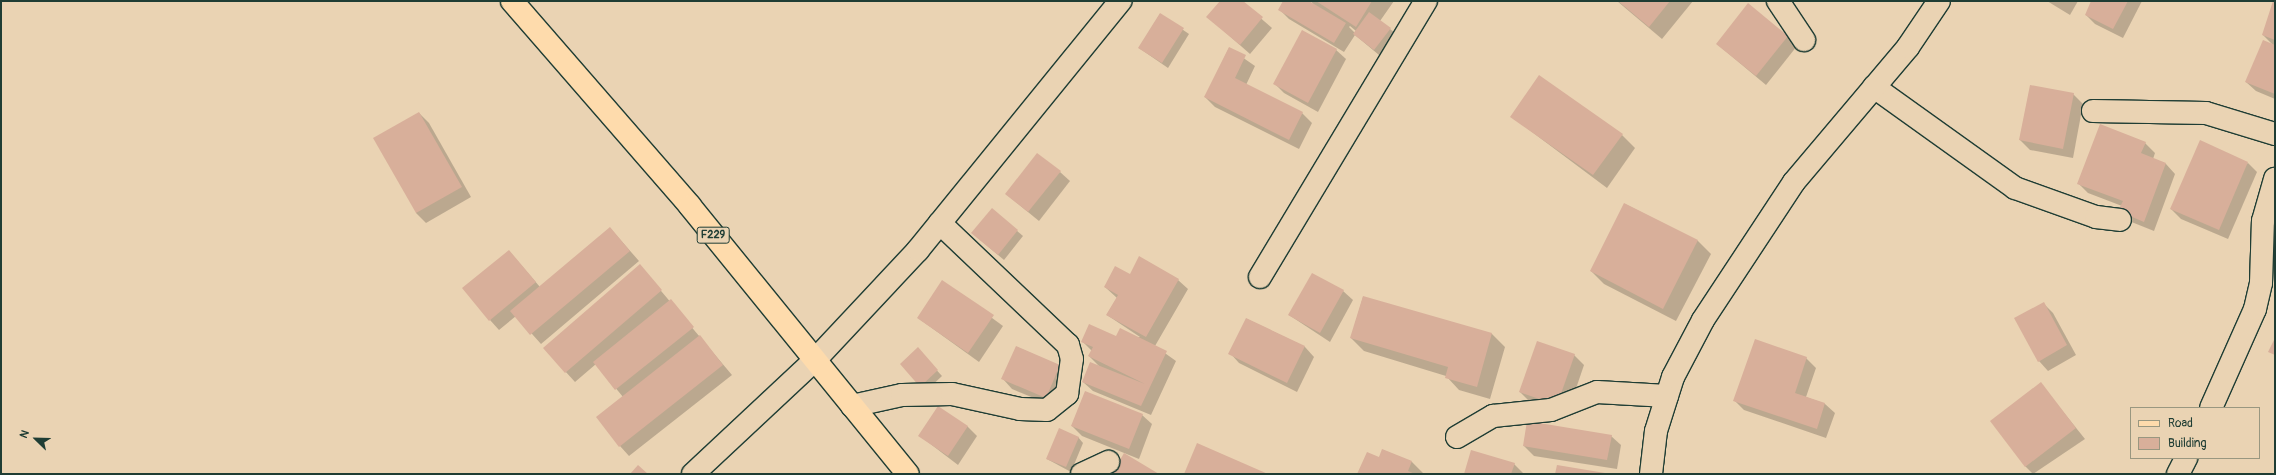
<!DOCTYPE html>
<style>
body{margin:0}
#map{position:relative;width:2276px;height:475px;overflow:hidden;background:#ead3b3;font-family:Pangolin,sans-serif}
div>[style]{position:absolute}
.shadow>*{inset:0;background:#0003}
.building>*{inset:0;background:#d8af9a}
.roads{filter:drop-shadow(1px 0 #1f3d34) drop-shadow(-1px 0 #1f3d34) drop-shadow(0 1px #1f3d34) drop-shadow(0 -1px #1f3d34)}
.street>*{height:22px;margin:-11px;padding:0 11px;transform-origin:11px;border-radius:11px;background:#ead3b3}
.secondary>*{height:22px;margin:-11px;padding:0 11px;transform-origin:11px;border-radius:11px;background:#ead3b3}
.primary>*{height:22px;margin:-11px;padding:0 11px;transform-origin:11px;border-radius:11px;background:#fedbac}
span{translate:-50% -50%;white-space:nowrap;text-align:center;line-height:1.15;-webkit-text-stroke:4px #ead3b3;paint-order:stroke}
.shield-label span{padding:1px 3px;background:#ead3b3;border:1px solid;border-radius:3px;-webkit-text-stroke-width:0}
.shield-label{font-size:11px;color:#1f3d34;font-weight:700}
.frame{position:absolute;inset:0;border:2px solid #1f3d34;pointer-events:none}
.legend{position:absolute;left:2130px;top:407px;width:130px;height:52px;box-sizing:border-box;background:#ead3b3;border:1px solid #999780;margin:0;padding:5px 7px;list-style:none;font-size:12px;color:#1f3d34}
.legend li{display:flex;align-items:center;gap:8px;height:20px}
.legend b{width:20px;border:1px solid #999780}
.north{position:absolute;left:16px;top:419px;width:40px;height:40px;-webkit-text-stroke:3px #ead3b3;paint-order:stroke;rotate:293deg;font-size:11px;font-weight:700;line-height:16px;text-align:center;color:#1f3d34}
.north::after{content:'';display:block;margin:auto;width:14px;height:18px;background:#1f3d34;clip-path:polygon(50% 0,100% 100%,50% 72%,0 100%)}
</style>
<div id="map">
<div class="shadow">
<div style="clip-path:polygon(1221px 1px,1241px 1px,1272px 28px,1250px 54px,1208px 17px)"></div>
<div style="clip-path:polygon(evenodd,1284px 1px,1313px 4px,1311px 1px,1394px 1px,1380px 21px,1395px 33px,1379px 55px,1355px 35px,1344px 52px,1289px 19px,1279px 9px,1284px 1px,1350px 26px,1356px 31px,1355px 33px,1349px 27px,1350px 26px)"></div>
<div style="clip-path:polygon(1617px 1px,1693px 1px,1662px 39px)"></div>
<div style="clip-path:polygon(2047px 1px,2078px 1px,2070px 15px)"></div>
<div style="clip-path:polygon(2093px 1px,2142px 1px,2123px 38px,2095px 24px,2086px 15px)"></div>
<div style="clip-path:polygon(2275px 1px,2275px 99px,2256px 91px,2246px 82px,2274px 46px,2263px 35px)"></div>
<div style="clip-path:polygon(1160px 14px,1189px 34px,1168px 68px,1139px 48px)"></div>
<div style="clip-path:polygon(1788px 36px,1797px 46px,1766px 85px,1717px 44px)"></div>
<div style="clip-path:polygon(1229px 48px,1255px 66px,1246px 85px,1302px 113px,1312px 123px,1299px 149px,1215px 107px,1205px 97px)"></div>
<div style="clip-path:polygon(1335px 49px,1346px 59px,1318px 112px,1284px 93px,1275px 84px)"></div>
<div style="clip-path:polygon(2073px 94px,2083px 104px,2073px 158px,2030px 150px,2020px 140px)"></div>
<div style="clip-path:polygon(419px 113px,429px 123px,471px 197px,426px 223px,416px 213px)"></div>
<div style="clip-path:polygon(1512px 117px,1622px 135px,1635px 148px,1607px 188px)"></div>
<div style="clip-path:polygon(2145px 143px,2155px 153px,2153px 159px,2166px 164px,2175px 174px,2154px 231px,2129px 221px,2122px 206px,2088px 193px,2078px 183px)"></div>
<div style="clip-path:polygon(2248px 163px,2257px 172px,2228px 239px,2181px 219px,2171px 209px)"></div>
<div style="clip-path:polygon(1060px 172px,1070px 181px,1039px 221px,1006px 194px)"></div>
<div style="clip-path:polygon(1625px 204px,1698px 241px,1711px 254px,1676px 321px,1604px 284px,1591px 271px)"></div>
<div style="clip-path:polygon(992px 209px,1023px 236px,1004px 260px,978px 238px)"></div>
<div style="clip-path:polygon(610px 228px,639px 261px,541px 344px,516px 316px,499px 330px,490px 320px,509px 251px,540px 287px)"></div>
<div style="clip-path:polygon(640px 266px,732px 375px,629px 456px,620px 446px,623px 397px,596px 364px,575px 382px,544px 348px)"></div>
<div style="clip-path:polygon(1130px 275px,1178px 280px,1188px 289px,1155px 346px,1176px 361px,1151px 415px,1093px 391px,1083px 382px,1100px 367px,1089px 356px,1092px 351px,1082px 341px,1140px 337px,1107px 315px,1117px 298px,1105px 287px)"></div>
<div style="clip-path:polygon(943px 282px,1003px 326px,979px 362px,918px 318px)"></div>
<div style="clip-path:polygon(1343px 291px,1353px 300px,1330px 342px,1289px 315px)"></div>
<div style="clip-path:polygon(1363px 297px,1492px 334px,1505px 347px,1490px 399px,1459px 390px,1446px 376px,1364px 351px,1351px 338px)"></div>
<div style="clip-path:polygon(2043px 303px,2053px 313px,2076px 355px,2048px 371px,2039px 361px)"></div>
<div style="clip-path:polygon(1247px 319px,1305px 347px,1314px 357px,1297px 392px,1239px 363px,1230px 353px)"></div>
<div style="clip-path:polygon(1017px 347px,1060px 366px,1056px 407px,1012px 389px,1003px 379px)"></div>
<div style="clip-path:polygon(922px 354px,942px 376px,926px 391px,901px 364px)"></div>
<div style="clip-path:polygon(1574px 355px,1584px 365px,1567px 415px,1530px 402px,1520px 392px)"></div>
<div style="clip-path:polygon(1806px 358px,1816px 368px,1806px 397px,1825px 404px,1835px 413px,1826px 438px,1744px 410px,1734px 400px)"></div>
<div style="clip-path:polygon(2040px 383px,2085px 439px,2033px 474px,2025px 466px)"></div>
<div style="clip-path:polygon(1142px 415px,1152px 424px,1139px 459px,1082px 436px,1072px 426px)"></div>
<div style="clip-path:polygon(967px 426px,977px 436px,958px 465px,920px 436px)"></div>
<div style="clip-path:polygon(1611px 436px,1621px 445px,1617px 469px,1534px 456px,1524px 446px)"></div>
<div style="clip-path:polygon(1078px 437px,1083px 443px,1071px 472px,1047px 459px)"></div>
<div style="clip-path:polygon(1383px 450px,1412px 462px,1424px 474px,1358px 474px,1379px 458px)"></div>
<div style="clip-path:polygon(1514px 464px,1524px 474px,1465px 474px)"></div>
</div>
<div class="building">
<div style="clip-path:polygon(1220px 1px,1243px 1px,1263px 17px,1240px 45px,1206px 17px)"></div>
<div style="clip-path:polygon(1283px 1px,1309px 1px,1346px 23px,1334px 43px,1278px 10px)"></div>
<div style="clip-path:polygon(1316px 1px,1372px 1px,1356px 27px)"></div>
<div style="clip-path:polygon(1618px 1px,1670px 1px,1649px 27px)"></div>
<div style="clip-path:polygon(2091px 1px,2128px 1px,2113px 29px,2085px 15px)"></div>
<div style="clip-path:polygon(2273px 1px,2275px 1px,2275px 40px,2262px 35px)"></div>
<div style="clip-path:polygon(1748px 3px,1788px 36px,1756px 76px,1716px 44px)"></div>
<div style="clip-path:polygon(1369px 12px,1391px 28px,1374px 50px,1353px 34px)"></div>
<div style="clip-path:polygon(1160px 13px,1184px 28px,1162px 63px,1138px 48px)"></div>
<div style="clip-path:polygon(1302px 30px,1337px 49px,1308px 103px,1273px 84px)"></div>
<div style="clip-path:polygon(2263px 40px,2275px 45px,2275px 94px,2245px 82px)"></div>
<div style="clip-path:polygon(1229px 47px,1246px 55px,1235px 78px,1303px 112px,1289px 140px,1204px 97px)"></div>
<div style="clip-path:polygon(1539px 75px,1623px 134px,1593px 175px,1510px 117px)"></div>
<div style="clip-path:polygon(2030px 85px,2074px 93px,2063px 149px,2019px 140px)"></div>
<div style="clip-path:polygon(419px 112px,462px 187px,416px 213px,373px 138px)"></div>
<div style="clip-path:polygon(2100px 124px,2146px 142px,2141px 153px,2166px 163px,2144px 222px,2118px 211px,2123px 201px,2077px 184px)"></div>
<div style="clip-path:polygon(2200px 140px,2248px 162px,2219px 230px,2170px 209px)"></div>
<div style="clip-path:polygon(1037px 153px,1061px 171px,1028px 212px,1005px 194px)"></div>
<div style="clip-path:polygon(1624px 203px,1698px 240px,1663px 309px,1590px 271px)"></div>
<div style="clip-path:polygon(992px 208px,1018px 230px,998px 255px,971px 233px)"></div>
<div style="clip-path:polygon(610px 227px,630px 251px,530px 335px,510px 311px)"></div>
<div style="clip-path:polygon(509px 250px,536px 282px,489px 321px,462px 288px)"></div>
<div style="clip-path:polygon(1139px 256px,1179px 279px,1146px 337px,1106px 315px,1118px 295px,1104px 287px,1115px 266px,1130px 274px)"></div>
<div style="clip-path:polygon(640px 264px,662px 290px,565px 373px,543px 348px)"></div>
<div style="clip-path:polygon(1312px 273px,1344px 290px,1320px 333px,1288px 315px)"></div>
<div style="clip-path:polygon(942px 280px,994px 315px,968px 353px,917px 318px)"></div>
<div style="clip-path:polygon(1363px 296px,1492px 333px,1477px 387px,1445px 378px,1448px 367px,1350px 338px)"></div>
<div style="clip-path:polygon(671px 299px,694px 327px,615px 390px,593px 362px)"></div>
<div style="clip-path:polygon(2044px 302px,2067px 345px,2038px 362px,2014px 318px)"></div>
<div style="clip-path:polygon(1246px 318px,1305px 346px,1287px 383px,1228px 354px)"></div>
<div style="clip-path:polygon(1089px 324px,1116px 336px,1120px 328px,1167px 351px,1141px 406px,1082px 382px,1090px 362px,1145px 384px,1088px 356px,1093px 347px,1081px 342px)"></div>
<div style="clip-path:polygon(700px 335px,723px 365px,619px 447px,596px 417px)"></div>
<div style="clip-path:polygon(2275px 338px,2275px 355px,2268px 352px)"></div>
<div style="clip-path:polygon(1755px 339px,1807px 357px,1795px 393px,1825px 403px,1817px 429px,1733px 401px)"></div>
<div style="clip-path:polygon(1537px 341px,1575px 354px,1557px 405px,1519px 392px)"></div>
<div style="clip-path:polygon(1016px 346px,1060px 365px,1046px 398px,1001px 379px)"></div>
<div style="clip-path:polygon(918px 347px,938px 370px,920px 387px,900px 364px)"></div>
<div style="clip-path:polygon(2041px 382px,2076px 428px,2025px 467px,1990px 421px)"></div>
<div style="clip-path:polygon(1085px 391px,1143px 414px,1129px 449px,1071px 426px)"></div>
<div style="clip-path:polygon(938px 406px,968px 426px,948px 456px,918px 436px)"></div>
<div style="clip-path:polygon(1527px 421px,1612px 435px,1607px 460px,1523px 446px)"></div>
<div style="clip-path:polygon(1059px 428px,1079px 437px,1066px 467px,1046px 459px)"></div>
<div style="clip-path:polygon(1197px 443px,1268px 474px,1184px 474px)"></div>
<div style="clip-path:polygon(1382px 449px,1412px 461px,1408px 471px,1415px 474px,1357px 474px,1367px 452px,1379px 457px)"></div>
<div style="clip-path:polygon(1471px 450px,1515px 463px,1511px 474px,1464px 474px)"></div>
<div style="clip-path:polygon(1124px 453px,1159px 474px,1112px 474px)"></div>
<div style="clip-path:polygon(638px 465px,648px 474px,630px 474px)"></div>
<div style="clip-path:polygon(1557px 465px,1605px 473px,1605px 474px,1555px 474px)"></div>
</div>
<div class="roads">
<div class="street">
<div style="left:1778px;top:1px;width:47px;rotate:56.3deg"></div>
<div style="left:1874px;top:87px;width:173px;rotate:35.6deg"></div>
<div style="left:2015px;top:188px;width:86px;rotate:19.7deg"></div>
<div style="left:2096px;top:217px;width:24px;rotate:7deg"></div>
<div style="left:2093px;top:111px;width:113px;rotate:1deg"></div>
<div style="left:2206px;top:113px;width:72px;rotate:16.9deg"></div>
<div style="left:1260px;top:277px;width:322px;rotate:-59deg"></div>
<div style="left:852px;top:406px;width:51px;rotate:-12.4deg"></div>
<div style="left:902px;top:395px;width:50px;rotate:-1.1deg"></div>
<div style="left:952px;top:394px;width:70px;rotate:12.4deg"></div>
<div style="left:1020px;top:409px;width:27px;rotate:2deg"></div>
<div style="left:1047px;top:410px;width:26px;rotate:-39deg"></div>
<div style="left:1067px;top:394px;width:35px;rotate:-82deg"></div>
<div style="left:1072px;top:359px;width:15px;rotate:-106deg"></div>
<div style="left:1068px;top:345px;width:177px;rotate:-136.4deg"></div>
<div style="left:2211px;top:408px;width:108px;rotate:-66deg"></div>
<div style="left:2255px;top:309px;width:27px;rotate:-77deg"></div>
<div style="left:2261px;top:283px;width:62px;rotate:-88.2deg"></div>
<div style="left:2263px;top:221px;width:44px;rotate:-74.1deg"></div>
<div style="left:1457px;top:437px;width:42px;rotate:-30.3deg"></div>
<div style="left:1493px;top:416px;width:58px;rotate:-5.9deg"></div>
<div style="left:1551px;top:410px;width:49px;rotate:-21.4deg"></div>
<div style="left:1597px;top:392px;width:70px;rotate:3.3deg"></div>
<div style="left:1082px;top:474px;width:29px;rotate:-25deg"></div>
<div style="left:1651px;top:474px;width:43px;rotate:-83.4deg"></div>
<div style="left:1656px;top:431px;width:57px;rotate:-72.5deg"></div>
<div style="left:1673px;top:377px;width:64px;rotate:-62.2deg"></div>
<div style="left:1703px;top:320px;width:165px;rotate:-56.6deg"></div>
<div style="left:1794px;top:182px;width:177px;rotate:-49.8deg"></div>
<div style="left:1908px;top:47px;width:55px;rotate:-56deg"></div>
<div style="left:2178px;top:474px;width:18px;rotate:-63deg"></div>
</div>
<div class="secondary">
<div style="left:693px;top:474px;width:168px;rotate:-43.1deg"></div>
<div style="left:816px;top:359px;width:149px;rotate:-46.9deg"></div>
<div style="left:918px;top:250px;width:321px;rotate:-50.9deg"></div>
</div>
<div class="primary">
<div style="left:512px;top:1px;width:271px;rotate:49deg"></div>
<div style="left:690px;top:206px;width:345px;rotate:50.9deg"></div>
</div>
</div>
<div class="shield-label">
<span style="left:713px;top:235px">F229</span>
</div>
<div class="frame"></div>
<ul class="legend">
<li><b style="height:5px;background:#fedbac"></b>Road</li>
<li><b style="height:11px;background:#d8af9a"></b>Building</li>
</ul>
<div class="north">N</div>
</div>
